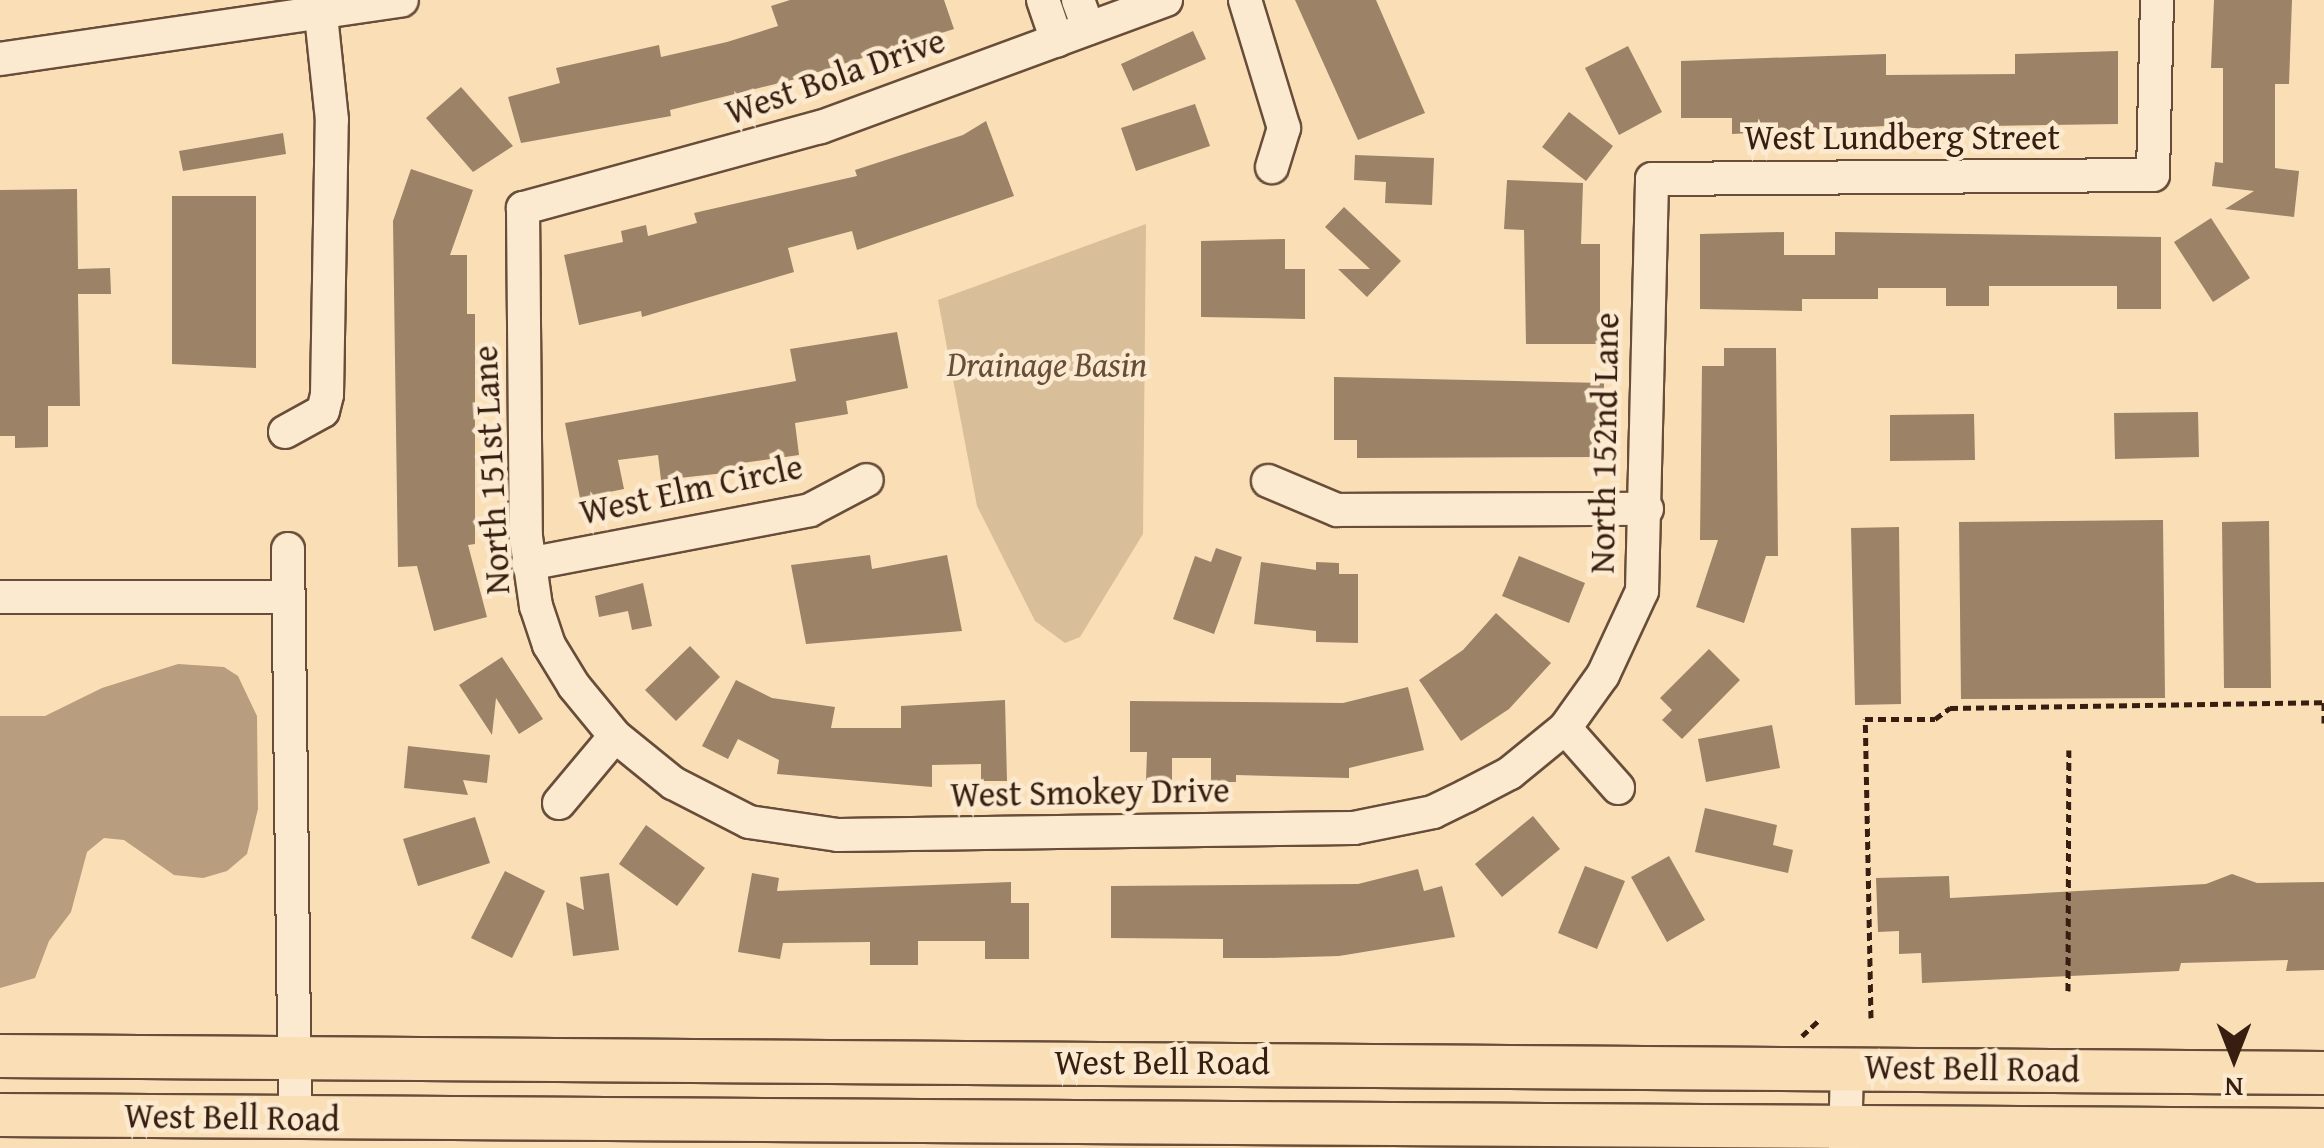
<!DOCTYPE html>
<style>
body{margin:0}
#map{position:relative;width:2324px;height:1148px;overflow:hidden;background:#fadfb6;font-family:"Gentium Book Plus",serif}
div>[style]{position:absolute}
.green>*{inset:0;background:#d9be9a}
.water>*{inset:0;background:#b89d7e}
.building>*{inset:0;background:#9c8266}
.path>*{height:5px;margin-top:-2.5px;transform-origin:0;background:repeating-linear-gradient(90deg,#371e10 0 8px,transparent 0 13px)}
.roads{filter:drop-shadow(2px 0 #684e3a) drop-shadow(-2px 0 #684e3a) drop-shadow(0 2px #684e3a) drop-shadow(0 -2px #684e3a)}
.minor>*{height:32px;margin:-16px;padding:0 16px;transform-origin:16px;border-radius:16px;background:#fcead0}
.major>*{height:42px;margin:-21px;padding:0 21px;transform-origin:21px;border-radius:21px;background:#fadfb6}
span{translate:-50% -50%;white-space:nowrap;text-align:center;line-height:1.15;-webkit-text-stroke:9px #fcead0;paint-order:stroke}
.street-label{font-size:35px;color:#371e10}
.park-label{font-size:35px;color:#684e39;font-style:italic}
.north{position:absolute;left:2184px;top:1008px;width:100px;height:100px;-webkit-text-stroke:8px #fcead0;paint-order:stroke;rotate:180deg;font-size:28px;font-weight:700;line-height:40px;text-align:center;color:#371e10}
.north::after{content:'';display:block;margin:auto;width:35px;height:45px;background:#371e10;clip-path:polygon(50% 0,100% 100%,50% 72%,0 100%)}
</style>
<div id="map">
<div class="green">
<div style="clip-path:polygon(1146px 224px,1143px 534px,1080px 637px,1065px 643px,1035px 621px,977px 506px,938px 300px)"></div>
</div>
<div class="water">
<div style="clip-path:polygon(178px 664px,224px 667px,238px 676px,257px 716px,258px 809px,247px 854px,227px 871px,203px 878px,174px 875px,124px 840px,104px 838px,87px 852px,71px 912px,49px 941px,35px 978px,0 988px,0 716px,45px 716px,102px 688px)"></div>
</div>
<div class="building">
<div style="clip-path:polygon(790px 0,944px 0,954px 29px,796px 79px,670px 110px,671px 116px,521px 143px,508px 97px,560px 83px,556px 68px,659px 45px,661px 57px,727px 42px,778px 26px,771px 6px)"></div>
<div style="clip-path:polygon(1295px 0,1376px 0,1425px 113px,1358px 140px)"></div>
<div style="clip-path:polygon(2214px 0,2292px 0,2289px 84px,2275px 84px,2275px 168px,2299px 171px,2294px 217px,2225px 209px,2254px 191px,2212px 186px,2215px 162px,2223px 163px,2223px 68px,2211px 68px)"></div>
<div style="clip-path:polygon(1193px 31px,1206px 59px,1133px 91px,1121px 64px)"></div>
<div style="clip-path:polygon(1628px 46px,1662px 112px,1619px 135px,1585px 68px)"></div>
<div style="clip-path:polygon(2118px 51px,2118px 124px,1985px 126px,1985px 133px,1886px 126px,1732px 134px,1732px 118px,1681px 118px,1681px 61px,1886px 54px,1886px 75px,2015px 74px,2015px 54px)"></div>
<div style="clip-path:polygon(461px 87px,513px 146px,473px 172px,426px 118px)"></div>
<div style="clip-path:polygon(1195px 104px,1210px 146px,1136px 171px,1121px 128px)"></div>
<div style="clip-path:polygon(1569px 112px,1613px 146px,1586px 181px,1542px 147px)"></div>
<div style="clip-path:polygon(986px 121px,1014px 196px,857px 250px,852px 231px,788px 248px,794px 272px,642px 317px,641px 311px,579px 325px,564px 255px,623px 242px,621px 231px,646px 225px,648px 236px,697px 223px,694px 213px,857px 176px,855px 170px,963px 135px)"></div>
<div style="clip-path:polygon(283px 133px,286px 154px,183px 171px,179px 151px)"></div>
<div style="clip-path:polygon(1355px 155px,1434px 158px,1432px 205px,1385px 203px,1386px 182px,1354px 180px)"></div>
<div style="clip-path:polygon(411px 169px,473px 190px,450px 255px,467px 255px,467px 314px,475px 314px,475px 544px,468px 545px,487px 617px,434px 631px,417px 566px,398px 567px,393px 221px)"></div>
<div style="clip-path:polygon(1507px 180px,1583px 183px,1581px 244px,1600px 244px,1600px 344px,1526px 344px,1524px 230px,1504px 229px)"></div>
<div style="clip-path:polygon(77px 189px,78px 269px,110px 268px,111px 294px,78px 294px,80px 406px,48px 406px,48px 447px,15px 448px,15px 436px,0 436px,0 190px)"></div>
<div style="clip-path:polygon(172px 196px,256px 196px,256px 368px,172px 364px)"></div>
<div style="clip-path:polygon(1344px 207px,1401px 261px,1367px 297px,1338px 269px,1370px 269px,1325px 227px)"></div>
<div style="clip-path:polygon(2211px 218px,2250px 278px,2213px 302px,2174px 242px)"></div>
<div style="clip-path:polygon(1784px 232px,1784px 255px,1835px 255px,1835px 232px,2161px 237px,2161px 309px,2117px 309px,2117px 286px,1989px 286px,1989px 306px,1946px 306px,1946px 288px,1878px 288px,1878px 299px,1802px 299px,1802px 311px,1700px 309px,1700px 234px)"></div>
<div style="clip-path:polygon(1285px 239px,1285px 269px,1305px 269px,1305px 319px,1201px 317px,1201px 241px)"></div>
<div style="clip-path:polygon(897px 332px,908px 388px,846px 401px,848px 414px,795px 423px,799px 455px,742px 463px,743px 471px,661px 480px,658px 455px,618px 460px,624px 489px,580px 498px,565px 423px,796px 381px,790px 349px)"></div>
<div style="clip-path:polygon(1724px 348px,1776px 348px,1778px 556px,1766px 556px,1744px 623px,1696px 607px,1718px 540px,1700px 540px,1702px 366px,1724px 366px)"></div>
<div style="clip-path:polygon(1334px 377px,1604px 383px,1604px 457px,1357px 458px,1357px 440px,1334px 440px)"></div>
<div style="clip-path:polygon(2198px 412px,2199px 457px,2115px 459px,2114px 413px)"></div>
<div style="clip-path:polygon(1974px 414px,1975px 460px,1890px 461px,1890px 415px)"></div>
<div style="clip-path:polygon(2163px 520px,2165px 698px,1961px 699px,1959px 522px)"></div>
<div style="clip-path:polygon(2269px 521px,2271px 688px,2224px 688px,2222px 522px)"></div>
<div style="clip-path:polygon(1899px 527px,1901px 704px,1855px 705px,1851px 528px)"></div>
<div style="clip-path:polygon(1216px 548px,1242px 557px,1214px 634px,1173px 619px,1195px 556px,1211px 562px)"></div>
<div style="clip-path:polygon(870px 555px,872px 569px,947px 555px,962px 631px,806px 644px,791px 565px)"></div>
<div style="clip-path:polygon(1519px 556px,1585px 583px,1569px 623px,1502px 596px)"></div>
<div style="clip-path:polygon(1261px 562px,1316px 570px,1316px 562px,1339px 563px,1339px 574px,1358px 574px,1358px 643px,1316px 642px,1316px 631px,1254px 624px)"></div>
<div style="clip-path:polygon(643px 583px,652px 626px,632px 630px,628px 611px,599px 617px,595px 596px)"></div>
<div style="clip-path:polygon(1496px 613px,1551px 663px,1509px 709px,1461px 741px,1419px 680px,1463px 650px)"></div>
<div style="clip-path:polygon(690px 646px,720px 677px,676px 721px,645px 690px)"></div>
<div style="clip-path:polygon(1709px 649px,1740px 680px,1682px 739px,1662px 720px,1672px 710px,1660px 698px)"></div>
<div style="clip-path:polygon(502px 657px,543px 719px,519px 734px,496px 698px,492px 735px,459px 685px)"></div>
<div style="clip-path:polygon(736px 680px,772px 698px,835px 707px,831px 728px,901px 728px,901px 706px,1005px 700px,1007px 781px,981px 781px,981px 764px,932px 765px,932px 787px,777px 774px,779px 760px,738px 739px,728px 759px,702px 746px)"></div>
<div style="clip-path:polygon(1408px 687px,1424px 750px,1349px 768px,1349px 778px,1236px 775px,1236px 782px,1211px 782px,1211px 758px,1172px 758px,1172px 780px,1146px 780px,1147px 752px,1130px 752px,1130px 701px,1343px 703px)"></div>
<div style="clip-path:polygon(1772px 725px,1780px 768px,1706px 782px,1698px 739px)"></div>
<div style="clip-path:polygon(408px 746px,490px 755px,487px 783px,463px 780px,468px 795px,404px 788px)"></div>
<div style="clip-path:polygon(1705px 808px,1777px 825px,1773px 845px,1793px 850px,1788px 873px,1695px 852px)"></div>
<div style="clip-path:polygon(1533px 816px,1560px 849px,1502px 897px,1475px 864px)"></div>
<div style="clip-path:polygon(475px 817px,490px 863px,418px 886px,403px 839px)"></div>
<div style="clip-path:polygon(646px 825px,705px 868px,677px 906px,619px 864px)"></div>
<div style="clip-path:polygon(1669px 856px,1705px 920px,1667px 942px,1631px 877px)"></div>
<div style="clip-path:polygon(1585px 866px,1625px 881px,1597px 949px,1558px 933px)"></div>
<div style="clip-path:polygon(1418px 869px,1424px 891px,1442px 886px,1455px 937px,1339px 956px,1266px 958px,1223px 958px,1223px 939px,1111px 938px,1111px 886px,1358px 884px)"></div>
<div style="clip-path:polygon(505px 871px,545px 891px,512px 958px,471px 938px)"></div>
<div style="clip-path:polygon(609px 873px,619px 950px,573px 956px,566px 902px,584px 910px,580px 877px)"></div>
<div style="clip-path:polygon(752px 873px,779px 878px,777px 891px,1011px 882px,1011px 903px,1029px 903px,1029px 959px,985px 959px,985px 941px,918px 941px,918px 965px,870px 965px,870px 942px,783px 943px,780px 959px,738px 952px)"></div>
<div style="clip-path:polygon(2232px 874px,2257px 883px,2324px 882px,2324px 970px,2286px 971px,2288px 960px,2181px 963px,2179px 971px,1922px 983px,1921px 953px,1899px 954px,1899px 931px,1878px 932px,1876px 878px,1949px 876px,1950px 898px,2206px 884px)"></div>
</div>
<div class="path">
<div style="left:2068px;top:991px;width:241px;rotate:-89.8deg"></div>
<div style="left:1871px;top:1018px;width:299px;rotate:-91.1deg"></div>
<div style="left:1865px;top:719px;width:70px"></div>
<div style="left:1935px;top:719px;width:19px;rotate:-36deg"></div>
<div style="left:1950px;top:708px;width:374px;rotate:-0.9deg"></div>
<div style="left:2324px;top:702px;width:21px;rotate:90deg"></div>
<div style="left:1802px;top:1036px;width:26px;rotate:-43deg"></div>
</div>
<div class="roads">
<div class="minor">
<div style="left:1043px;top:0;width:43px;rotate:71.1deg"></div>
<div style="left:1078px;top:0;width:30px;rotate:70deg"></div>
<div style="left:1166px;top:0;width:369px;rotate:159.8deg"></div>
<div style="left:820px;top:127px;width:308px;rotate:164.7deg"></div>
<div style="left:523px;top:208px;width:329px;rotate:89.5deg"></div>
<div style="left:526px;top:537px;width:70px;rotate:81.8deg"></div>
<div style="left:536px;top:606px;width:41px;rotate:71.6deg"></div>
<div style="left:549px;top:645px;width:48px;rotate:58.6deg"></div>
<div style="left:574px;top:686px;width:65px;rotate:50.6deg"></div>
<div style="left:615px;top:736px;width:75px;rotate:39deg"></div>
<div style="left:673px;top:783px;width:85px;rotate:27.2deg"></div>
<div style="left:749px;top:822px;width:90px;rotate:8.3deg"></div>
<div style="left:838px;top:835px;width:516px;rotate:-0.78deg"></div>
<div style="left:1354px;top:828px;width:81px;rotate:-11.4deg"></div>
<div style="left:1433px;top:812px;width:37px;rotate:-26deg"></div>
<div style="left:1466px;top:796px;width:50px;rotate:-27.6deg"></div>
<div style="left:1510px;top:773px;width:71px;rotate:-39.3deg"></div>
<div style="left:1565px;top:728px;width:65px;rotate:-54.4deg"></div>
<div style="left:1603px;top:675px;width:93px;rotate:-65.1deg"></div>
<div style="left:1642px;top:591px;width:412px;rotate:-88.6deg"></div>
<div style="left:1652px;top:179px;width:501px;rotate:-0.46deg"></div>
<div style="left:2153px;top:175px;width:175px;rotate:-88.7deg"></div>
<div style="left:1245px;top:0;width:134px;rotate:73.1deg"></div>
<div style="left:1284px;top:128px;width:41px;rotate:107.1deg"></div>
<div style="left:0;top:59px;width:406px;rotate:-8.3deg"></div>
<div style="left:285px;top:432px;width:43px;rotate:-28.9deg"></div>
<div style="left:323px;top:411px;width:16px;rotate:-76deg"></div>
<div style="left:327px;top:395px;width:275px;rotate:-89deg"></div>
<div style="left:332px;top:120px;width:105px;rotate:-96deg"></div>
<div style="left:1268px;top:481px;width:75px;rotate:22.8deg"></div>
<div style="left:1337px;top:510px;width:310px;rotate:-0.2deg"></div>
<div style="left:288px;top:549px;width:568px;rotate:89.29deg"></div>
<div style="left:528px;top:564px;width:287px;rotate:-10.8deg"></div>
<div style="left:810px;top:510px;width:64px;rotate:-27.8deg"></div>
<div style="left:0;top:597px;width:288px"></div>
<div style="left:1565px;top:728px;width:80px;rotate:48.5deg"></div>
<div style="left:559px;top:803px;width:87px;rotate:-50.1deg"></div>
<div style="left:1845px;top:1148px;width:81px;rotate:-88.6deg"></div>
</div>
<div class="major">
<div style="left:0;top:1056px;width:2324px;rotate:0.42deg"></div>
<div style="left:0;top:1115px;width:2324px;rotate:0.37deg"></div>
</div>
</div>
<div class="street-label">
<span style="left:835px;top:76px;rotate:-19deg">West Bola Drive</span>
<span style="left:1902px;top:137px">West Lundberg Street</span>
<span style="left:1604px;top:443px;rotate:-89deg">North 152nd Lane</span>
<span style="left:491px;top:470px;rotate:-93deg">North 151st Lane</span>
<span style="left:691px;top:489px;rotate:-12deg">West Elm Circle</span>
<span style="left:1090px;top:792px;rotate:-1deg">West Smokey Drive</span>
<span style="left:1162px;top:1062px">West Bell Road</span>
<span style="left:1972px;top:1068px;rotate:1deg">West Bell Road</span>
<span style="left:232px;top:1117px;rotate:1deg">West Bell Road</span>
</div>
<div class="park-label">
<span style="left:1047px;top:364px">Drainage Basin</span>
</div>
<div class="north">N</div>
</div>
